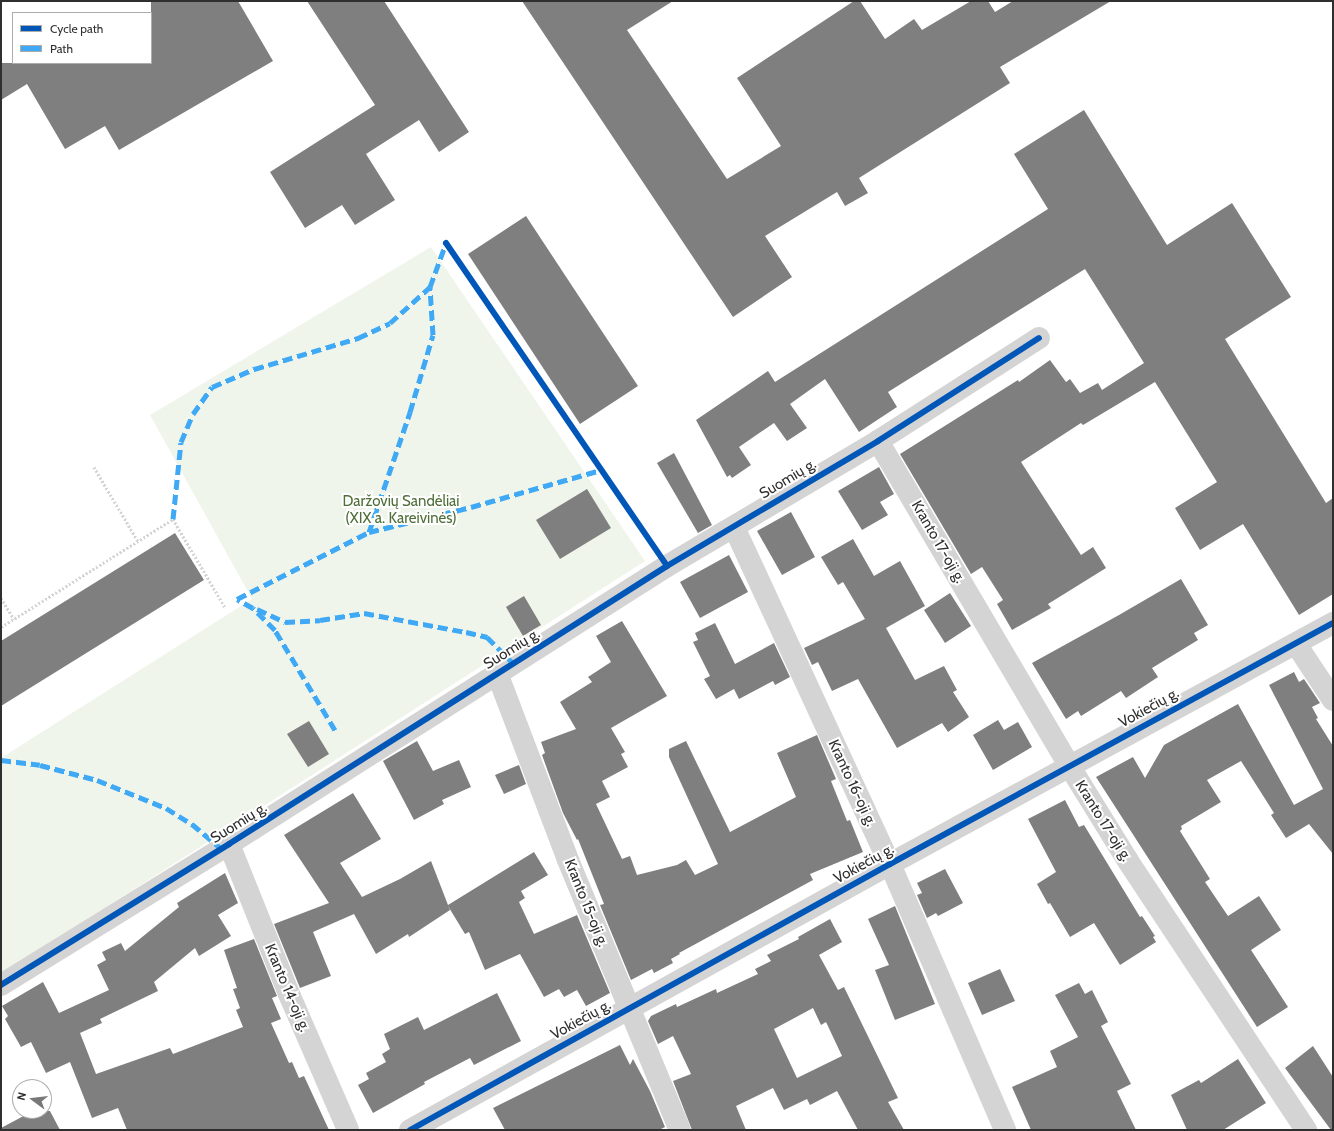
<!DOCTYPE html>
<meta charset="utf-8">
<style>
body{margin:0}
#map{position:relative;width:1334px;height:1131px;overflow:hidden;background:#fff;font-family:Cabin,sans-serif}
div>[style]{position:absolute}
.green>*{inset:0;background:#f0f5eb}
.building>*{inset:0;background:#7f7f7f}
.path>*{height:2.5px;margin-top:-1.25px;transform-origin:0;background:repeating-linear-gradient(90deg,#d4d4d4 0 2px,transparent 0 4px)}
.minor>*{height:22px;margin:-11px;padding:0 11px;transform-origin:11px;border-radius:11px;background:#d4d4d4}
.quiet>*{height:5px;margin-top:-2.5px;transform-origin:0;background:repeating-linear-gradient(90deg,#3fa9f5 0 10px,transparent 0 15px)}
.cycleway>*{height:6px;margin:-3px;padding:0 3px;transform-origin:3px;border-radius:3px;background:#0057b8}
span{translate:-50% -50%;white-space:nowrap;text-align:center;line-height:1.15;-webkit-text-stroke:4px #fff;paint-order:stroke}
.street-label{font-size:15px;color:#2f2f2f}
.park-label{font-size:15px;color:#4f6e38}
.frame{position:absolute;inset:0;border:2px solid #2f2f2f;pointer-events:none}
.legend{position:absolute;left:12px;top:12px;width:140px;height:52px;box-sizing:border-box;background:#fff;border:1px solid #acacac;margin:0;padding:5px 7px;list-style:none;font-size:12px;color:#2f2f2f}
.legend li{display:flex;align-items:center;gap:8px;height:20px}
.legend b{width:20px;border:1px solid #acacac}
.north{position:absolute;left:12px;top:1079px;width:40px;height:40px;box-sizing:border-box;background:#fff;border:1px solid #acacac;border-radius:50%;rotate:285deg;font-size:11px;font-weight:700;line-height:16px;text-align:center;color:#2f2f2f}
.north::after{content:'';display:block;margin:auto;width:14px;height:18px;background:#787878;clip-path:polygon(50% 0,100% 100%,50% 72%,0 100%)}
</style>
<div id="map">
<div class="green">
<div style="clip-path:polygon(431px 247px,645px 561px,1px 975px,1px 758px,252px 599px,150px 415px)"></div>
</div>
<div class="building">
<div style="clip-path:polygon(151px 1px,238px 1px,273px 61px,119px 150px,105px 126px,65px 149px,27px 84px,1px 100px,1px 63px,151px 63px)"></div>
<div style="clip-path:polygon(307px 1px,384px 1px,469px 132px,439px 152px,419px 120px,366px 154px,395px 200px,355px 225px,342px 205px,305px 228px,270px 172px,375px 105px)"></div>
<div style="clip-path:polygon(522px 1px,673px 1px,627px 30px,727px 179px,781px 146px,737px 78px,854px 1px,860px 1px,885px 39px,914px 19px,922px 30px,971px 1px,988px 1px,995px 12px,1013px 1px,1111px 1px,1000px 67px,1010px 83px,859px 178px,868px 193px,845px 206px,837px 192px,765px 236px,792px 277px,733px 317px)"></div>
<div style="clip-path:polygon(1084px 110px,1167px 245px,1232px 203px,1291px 297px,1225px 339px,1326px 503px,1333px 498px,1333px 594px,1299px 615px,1243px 524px,1200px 550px,1175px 508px,1217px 482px,1155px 382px,1083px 425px,1081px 423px,1021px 462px,1081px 555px,1093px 547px,1106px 568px,1048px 604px,1051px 608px,1012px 630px,997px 604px,1003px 600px,982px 567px,971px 574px,900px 454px,1018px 380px,1019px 382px,1050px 360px,1066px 382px,1070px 379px,1080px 393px,1098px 383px,1102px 390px,1144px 363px,1085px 269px,888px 392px,897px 407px,859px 432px,825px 379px,790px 404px,807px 428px,787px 441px,774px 423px,739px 447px,751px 465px,732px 478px,730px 475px,727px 477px,696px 420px,768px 371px,775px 382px,1048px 209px,1014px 154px)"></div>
<div style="clip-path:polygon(526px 216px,638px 386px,580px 424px,468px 254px)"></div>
<div style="clip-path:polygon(674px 453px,712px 525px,698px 533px,657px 463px)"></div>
<div style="clip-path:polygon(879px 467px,894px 494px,880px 502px,888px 515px,862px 530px,838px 491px)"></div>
<div style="clip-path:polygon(587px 489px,611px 528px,560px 559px,536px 520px)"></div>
<div style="clip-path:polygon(791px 512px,815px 557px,782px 575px,757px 531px)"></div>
<div style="clip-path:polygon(175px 533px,204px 580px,1px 706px,1px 641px)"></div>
<div style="clip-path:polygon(853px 539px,874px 576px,900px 561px,925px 606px,886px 628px,915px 680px,944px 666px,957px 690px,953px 692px,969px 717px,948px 732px,942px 723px,897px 748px,858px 679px,832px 691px,818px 662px,812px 665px,804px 648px,865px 619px,843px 582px,838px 585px,821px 557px)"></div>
<div style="clip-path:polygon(729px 555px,748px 592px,700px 618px,680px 582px)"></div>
<div style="clip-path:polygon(1181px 579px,1208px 625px,1194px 633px,1198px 640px,1152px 668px,1158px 677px,1126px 698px,1121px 691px,1081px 716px,1078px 711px,1066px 719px,1032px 663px,1119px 615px)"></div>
<div style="clip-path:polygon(950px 593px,971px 626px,945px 643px,924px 610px)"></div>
<div style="clip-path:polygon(524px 596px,541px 625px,523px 636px,506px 607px)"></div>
<div style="clip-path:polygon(622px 621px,667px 696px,611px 728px,625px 752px,621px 754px,628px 767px,602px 781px,610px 797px,596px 804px,622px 859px,630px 856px,637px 875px,677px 865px,686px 860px,695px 875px,718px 864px,669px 757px,669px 749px,686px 741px,730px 832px,796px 797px,777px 753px,817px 735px,836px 779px,831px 781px,847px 821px,850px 820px,863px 852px,810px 874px,813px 880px,679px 953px,680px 954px,671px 959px,673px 963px,654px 973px,652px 969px,631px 980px,600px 905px,604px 904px,578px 839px,577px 840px,563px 813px,542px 755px,545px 753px,541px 742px,576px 729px,560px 702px,592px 682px,588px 677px,611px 662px,596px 636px)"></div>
<div style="clip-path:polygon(715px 623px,735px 664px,774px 643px,790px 677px,775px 685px,773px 681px,739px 699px,734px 689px,716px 699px,704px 679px,710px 676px,693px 642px,698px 640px,695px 633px)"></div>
<div style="clip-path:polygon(1294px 672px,1299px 682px,1304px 679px,1320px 703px,1312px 707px,1318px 718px,1316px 719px,1333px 746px,1333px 854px,1309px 824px,1286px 838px,1271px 815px,1274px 813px,1241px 761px,1207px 780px,1221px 802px,1181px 826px,1182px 829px,1180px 831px,1210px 879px,1205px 882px,1228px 916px,1259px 896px,1281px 930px,1251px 950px,1288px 1007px,1257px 1027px,1096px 777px,1133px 757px,1145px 778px,1164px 745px,1238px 704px,1294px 805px,1323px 789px,1269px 685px)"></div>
<div style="clip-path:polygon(998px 720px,1004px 730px,1018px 722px,1032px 747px,993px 770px,973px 735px)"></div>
<div style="clip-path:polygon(309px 721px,329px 754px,308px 767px,287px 734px)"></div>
<div style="clip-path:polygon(417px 741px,433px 771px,459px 760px,471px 787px,442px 800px,444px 804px,414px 820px,383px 761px)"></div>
<div style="clip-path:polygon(519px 765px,526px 784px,504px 794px,495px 775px)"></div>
<div style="clip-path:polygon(353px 793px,381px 839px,340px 863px,362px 897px,400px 879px,431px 861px,448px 905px,534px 852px,548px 875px,521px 891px,525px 898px,519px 902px,534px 934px,577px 915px,610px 993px,586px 1006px,577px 990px,564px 997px,559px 989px,544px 997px,520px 954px,485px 970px,469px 932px,465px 934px,448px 906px,450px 910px,409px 937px,408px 934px,376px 954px,354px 914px,313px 932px,331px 976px,300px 988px,274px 924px,329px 903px,284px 835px)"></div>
<div style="clip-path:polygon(1065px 800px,1079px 827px,1084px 825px,1140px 917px,1142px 916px,1155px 936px,1153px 937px,1156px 942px,1120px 965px,1094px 923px,1070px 937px,1050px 903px,1048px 904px,1037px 884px,1056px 872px,1028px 819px)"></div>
<div style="clip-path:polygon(945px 869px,963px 903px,938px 916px,936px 913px,927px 918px,917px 895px,922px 893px,917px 883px)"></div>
<div style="clip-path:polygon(225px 873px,238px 903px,218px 915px,231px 936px,199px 956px,195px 948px,154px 982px,158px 991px,100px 1019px,102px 1023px,80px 1033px,96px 1074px,170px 1048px,173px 1054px,243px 1027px,236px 1010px,240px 1008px,233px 989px,237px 988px,224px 950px,254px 939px,277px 996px,272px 998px,281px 1019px,271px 1023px,289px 1063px,292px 1062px,299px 1078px,304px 1076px,329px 1130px,127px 1130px,118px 1108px,92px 1118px,70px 1062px,46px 1073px,31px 1042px,21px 1047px,5px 1019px,8px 1016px,2px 1006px,43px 982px,59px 1013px,109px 990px,97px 965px,106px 960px,102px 952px,121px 943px,125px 951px,179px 907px,177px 903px)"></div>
<div style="clip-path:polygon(895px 906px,935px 1004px,895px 1020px,875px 970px,889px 965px,868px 919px)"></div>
<div style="clip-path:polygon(evenodd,830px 919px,842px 942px,819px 955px,838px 990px,844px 987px,898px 1098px,888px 1102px,904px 1130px,858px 1130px,837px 1091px,810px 1105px,807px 1099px,784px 1110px,773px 1088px,736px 1106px,746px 1130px,692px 1130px,673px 1081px,691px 1074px,673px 1036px,658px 1044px,648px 1021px,651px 1016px,676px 1004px,677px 1007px,716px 989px,717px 993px,758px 974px,755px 969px,771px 961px,767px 955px,799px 939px,798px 937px,830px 919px,813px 1008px,821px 1025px,826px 1022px,842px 1056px,797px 1078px,774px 1029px,813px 1008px)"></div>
<div style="clip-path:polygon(1000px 969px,1015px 1001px,982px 1015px,968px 983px)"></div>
<div style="clip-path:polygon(1079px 983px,1085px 994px,1092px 990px,1108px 1022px,1101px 1026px,1131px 1084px,1117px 1091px,1136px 1130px,1031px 1130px,1012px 1087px,1057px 1067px,1050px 1051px,1078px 1037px,1055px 995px)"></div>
<div style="clip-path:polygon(497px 993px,521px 1041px,474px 1065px,470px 1058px,424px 1082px,425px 1084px,373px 1113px,358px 1085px,369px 1079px,366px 1073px,386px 1062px,382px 1054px,390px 1049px,384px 1034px,418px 1017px,424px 1030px)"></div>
<div style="clip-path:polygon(620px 1045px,630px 1065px,633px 1059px,650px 1091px,665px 1127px,659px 1130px,505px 1130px,493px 1108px)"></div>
<div style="clip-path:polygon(1313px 1046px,1333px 1077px,1333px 1130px,1331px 1130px,1285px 1068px)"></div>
<div style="clip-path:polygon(1238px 1059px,1266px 1103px,1223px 1130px,1187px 1130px,1171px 1095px,1199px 1080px,1201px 1083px)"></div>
<div style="clip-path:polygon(33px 1111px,50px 1111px,60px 1130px,1px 1130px,1px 1128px)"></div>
</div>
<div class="path">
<div style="left:94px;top:467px;width:86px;rotate:59.3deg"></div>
<div style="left:1px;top:598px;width:25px;rotate:58deg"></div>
<div style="left:1px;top:627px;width:203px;rotate:-32.1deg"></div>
<div style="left:173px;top:519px;width:102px;rotate:59.4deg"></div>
</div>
<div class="minor">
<div style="left:878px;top:441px;width:378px;rotate:59.5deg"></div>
<div style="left:1070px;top:767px;width:110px;rotate:58.3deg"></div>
<div style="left:1128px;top:861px;width:323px;rotate:56.5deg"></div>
<div style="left:734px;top:527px;width:371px;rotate:65.2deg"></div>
<div style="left:890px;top:864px;width:290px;rotate:66.6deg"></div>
<div style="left:1296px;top:644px;width:67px;rotate:56.5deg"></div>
<div style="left:497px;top:673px;width:200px;rotate:69.2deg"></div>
<div style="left:568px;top:860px;width:292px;rotate:67.5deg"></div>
<div style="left:229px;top:844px;width:162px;rotate:68.2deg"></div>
<div style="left:289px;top:994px;width:148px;rotate:66.5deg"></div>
<div style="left:1px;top:985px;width:268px;rotate:-31.7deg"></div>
<div style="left:229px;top:844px;width:519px;rotate:-32.4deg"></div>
<div style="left:667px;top:566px;width:245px;rotate:-30.6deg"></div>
<div style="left:878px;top:441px;width:191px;rotate:-32.6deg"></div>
<div style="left:410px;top:1130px;width:549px;rotate:-28.99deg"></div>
<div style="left:890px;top:864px;width:504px;rotate:-28.55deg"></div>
</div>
<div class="quiet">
<div style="left:173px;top:519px;width:77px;rotate:-84.1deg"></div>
<div style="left:181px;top:442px;width:30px;rotate:-67deg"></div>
<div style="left:193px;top:414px;width:33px;rotate:-55deg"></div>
<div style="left:212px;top:387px;width:46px;rotate:-23.2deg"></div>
<div style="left:254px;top:369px;width:109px;rotate:-16.6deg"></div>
<div style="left:358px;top:338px;width:35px;rotate:-25deg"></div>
<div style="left:390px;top:323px;width:54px;rotate:-42deg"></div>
<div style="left:430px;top:287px;width:47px;rotate:-70deg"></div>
<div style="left:369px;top:532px;width:105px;rotate:-13.8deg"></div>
<div style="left:471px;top:507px;width:135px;rotate:-15.9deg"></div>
<div style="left:257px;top:609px;width:31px;rotate:25deg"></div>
<div style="left:285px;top:622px;width:35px;rotate:-3deg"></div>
<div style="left:320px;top:620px;width:45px;rotate:-9deg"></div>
<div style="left:364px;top:613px;width:104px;rotate:10.6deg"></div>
<div style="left:466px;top:632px;width:22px;rotate:13deg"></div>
<div style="left:487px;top:637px;width:37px;rotate:45deg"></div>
<div style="left:335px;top:730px;width:117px;rotate:-121deg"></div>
<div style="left:275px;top:630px;width:31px;rotate:-135deg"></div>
<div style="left:253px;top:608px;width:18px;rotate:-151deg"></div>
<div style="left:237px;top:599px;width:148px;rotate:-26.9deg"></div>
<div style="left:369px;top:532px;width:127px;rotate:-71.1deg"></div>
<div style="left:410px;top:412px;width:80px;rotate:-73.4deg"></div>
<div style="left:433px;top:335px;width:48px;rotate:-93.6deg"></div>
<div style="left:1px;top:760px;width:39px;rotate:7deg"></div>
<div style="left:40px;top:765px;width:59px;rotate:14.7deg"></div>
<div style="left:97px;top:780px;width:74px;rotate:22.1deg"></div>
<div style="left:166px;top:808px;width:31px;rotate:32deg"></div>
<div style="left:192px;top:824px;width:39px;rotate:40deg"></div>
</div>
<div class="cycleway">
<div style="left:446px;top:243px;width:391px;rotate:55.6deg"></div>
<div style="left:1px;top:985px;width:268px;rotate:-31.7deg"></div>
<div style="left:229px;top:844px;width:519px;rotate:-32.4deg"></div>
<div style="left:667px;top:566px;width:245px;rotate:-30.6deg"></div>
<div style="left:878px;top:441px;width:191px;rotate:-32.6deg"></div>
<div style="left:410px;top:1130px;width:549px;rotate:-28.99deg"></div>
<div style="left:890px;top:864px;width:504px;rotate:-28.55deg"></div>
</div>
<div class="street-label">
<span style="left:788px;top:479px;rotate:-31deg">Suomių g.</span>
<span style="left:938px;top:542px;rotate:60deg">Kranto 17-oji g.</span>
<span style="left:512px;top:649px;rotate:-32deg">Suomių g.</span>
<span style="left:1149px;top:708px;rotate:-29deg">Vokiečių g.</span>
<span style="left:852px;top:783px;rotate:65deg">Kranto 16-oji g.</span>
<span style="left:1103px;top:821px;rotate:58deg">Kranto 17-oji g.</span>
<span style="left:239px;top:823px;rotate:-32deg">Suomių g.</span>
<span style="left:864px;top:864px;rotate:-29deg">Vokiečių g.</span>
<span style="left:586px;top:903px;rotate:68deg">Kranto 15-oji g.</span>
<span style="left:287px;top:988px;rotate:67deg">Kranto 14-oji g.</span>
<span style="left:581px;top:1020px;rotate:-29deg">Vokiečių g.</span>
</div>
<div class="park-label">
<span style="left:401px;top:510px">Daržovių Sandėliai<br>(XIX a. Kareivinės)</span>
</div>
<div class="frame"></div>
<ul class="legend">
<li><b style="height:5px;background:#0057b8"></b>Cycle path</li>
<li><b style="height:5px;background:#3fa9f5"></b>Path</li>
</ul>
<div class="north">N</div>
</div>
